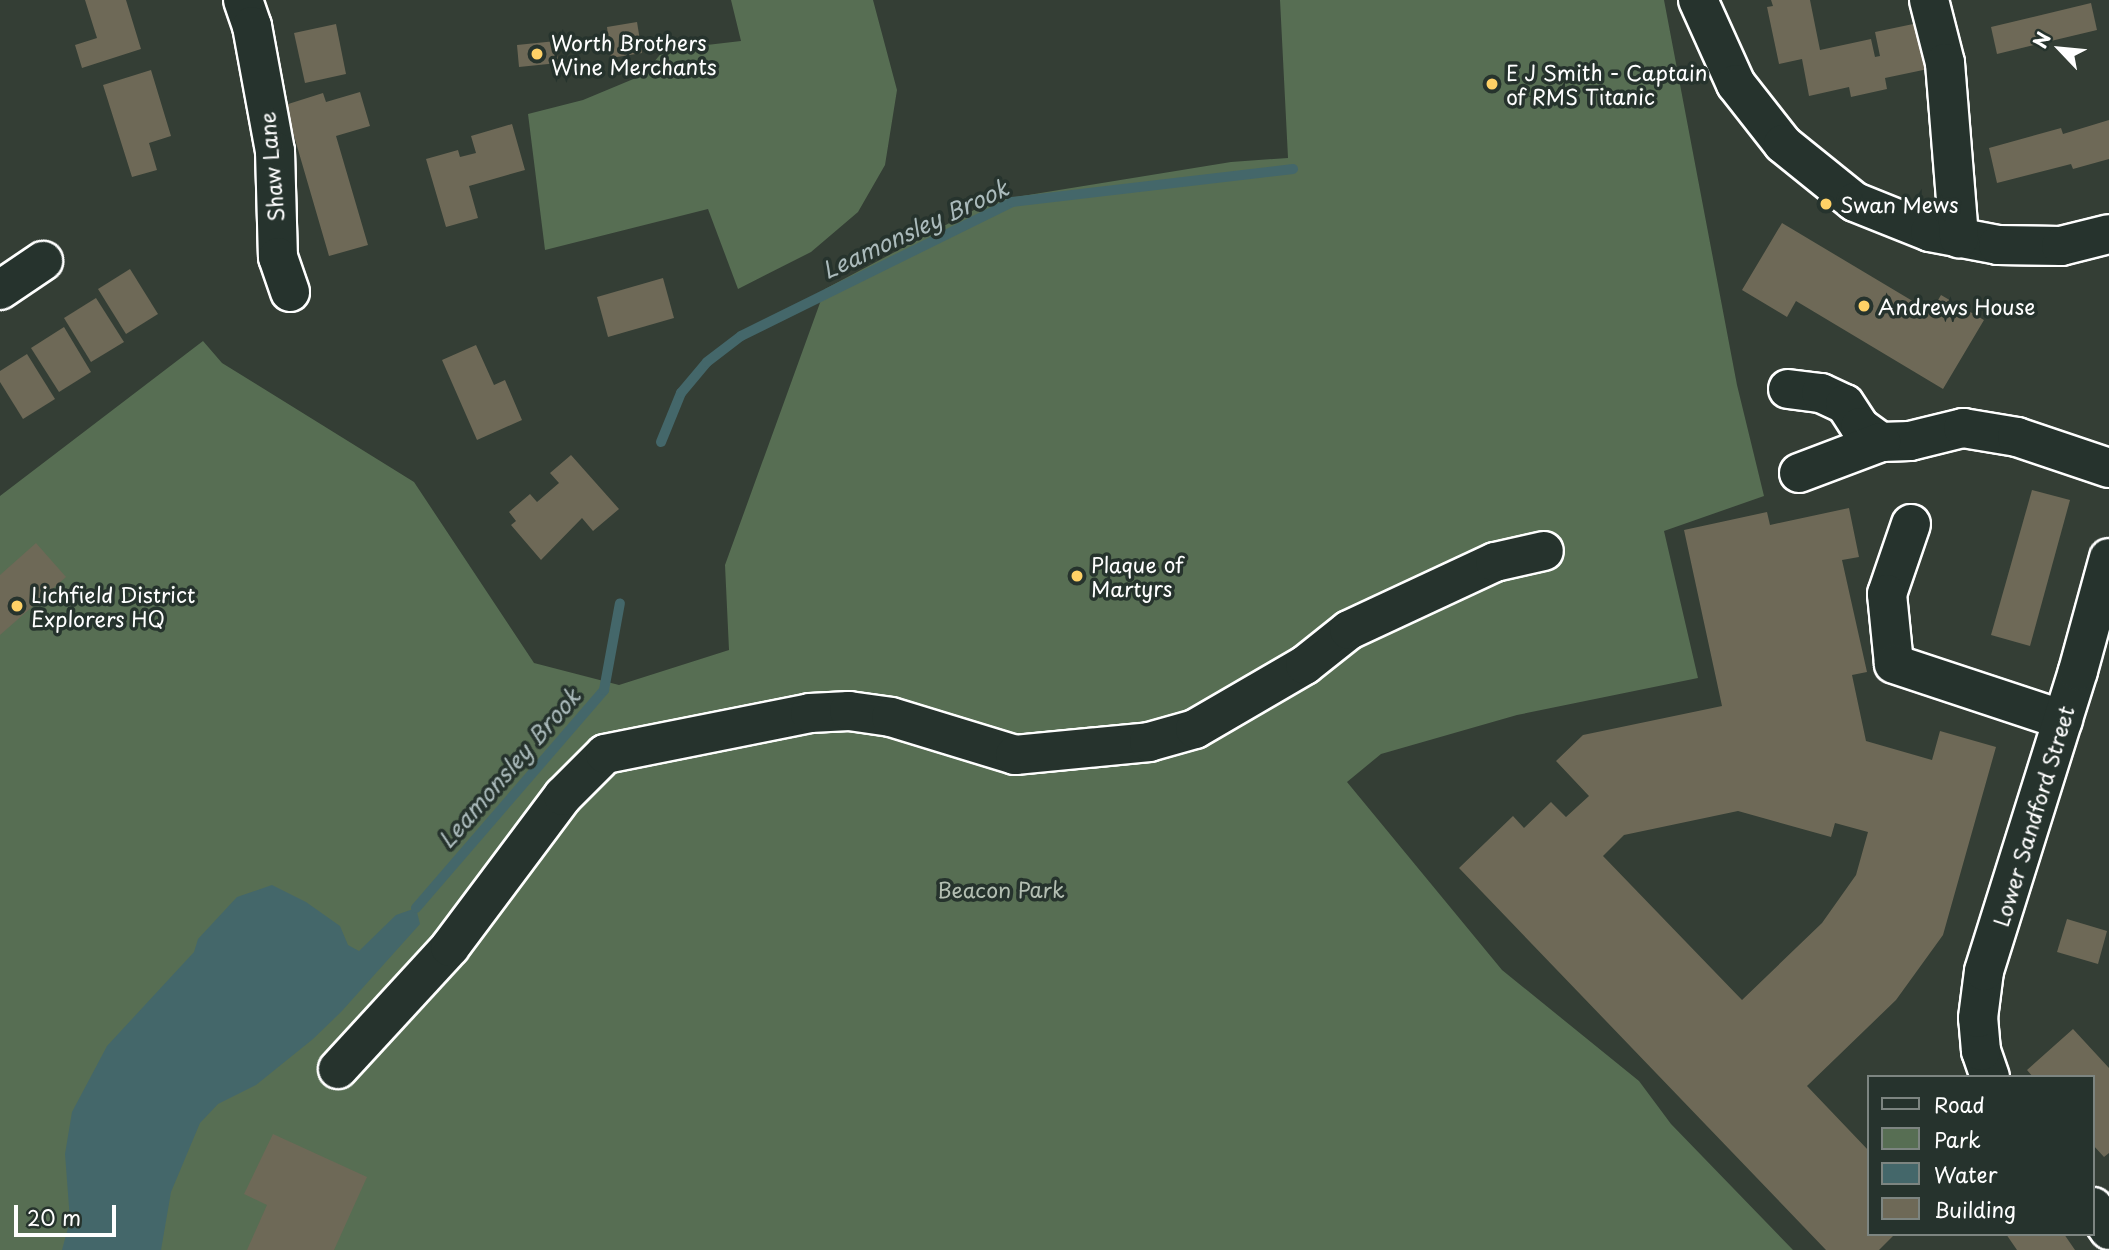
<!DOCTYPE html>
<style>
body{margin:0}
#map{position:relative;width:2109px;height:1250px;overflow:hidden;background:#343e35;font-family:"Playpen Sans",sans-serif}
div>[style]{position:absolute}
.green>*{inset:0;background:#576e53}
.water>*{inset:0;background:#44676a}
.stream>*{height:10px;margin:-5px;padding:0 5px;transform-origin:5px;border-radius:5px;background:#44676a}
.building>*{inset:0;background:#6e6957}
.roads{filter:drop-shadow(2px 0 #fff) drop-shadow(-2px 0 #fff) drop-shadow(0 2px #fff) drop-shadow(0 -2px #fff)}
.minor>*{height:38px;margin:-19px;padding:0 19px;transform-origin:19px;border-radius:19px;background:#26332d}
.dots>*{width:19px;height:19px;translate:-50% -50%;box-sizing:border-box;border:4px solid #26332d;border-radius:50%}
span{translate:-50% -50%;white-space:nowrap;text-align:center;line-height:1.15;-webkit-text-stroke:7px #26332d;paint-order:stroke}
.poi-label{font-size:21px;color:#fff}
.left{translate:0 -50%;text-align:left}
.street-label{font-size:21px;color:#fff}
.park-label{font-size:21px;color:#b3beb2}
.water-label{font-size:23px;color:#abbbbc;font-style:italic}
.legend{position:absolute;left:1867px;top:1075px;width:228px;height:161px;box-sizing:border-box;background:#26332d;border:2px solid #7d8581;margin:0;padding:9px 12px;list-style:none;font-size:21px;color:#fff}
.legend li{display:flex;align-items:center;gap:14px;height:35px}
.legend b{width:35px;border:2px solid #7d8581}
.north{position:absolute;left:2025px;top:14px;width:70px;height:70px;-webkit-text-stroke:5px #26332d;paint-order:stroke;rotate:296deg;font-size:19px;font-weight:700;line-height:28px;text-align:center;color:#fff}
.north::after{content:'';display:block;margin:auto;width:24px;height:32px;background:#fff;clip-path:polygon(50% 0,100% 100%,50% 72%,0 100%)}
.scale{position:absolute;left:14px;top:1205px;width:102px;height:32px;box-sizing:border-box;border:4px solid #fff;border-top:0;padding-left:9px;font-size:21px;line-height:24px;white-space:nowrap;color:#fff;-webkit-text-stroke:5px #26332d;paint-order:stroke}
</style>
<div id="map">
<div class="green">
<div style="clip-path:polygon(731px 0,873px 0,897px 90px,885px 165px,858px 212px,811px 252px,738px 289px,708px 209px,545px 250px,528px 114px,583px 100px,643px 75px,664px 50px,741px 41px)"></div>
<div style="clip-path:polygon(1280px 0,1664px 0,1737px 385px,1764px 496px,1664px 531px,1698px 678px,1517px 715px,1381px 754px,1347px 782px,1502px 970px,1639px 1081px,1671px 1124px,1793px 1250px,0 1250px,0 496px,203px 341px,222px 363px,414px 482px,534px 663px,619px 685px,729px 650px,725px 565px,825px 289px,991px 201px,1231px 162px,1288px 158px)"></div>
</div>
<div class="water">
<div style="clip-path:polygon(272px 885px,306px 902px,340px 926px,348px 945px,359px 951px,396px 915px,416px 908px,420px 924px,341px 1012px,313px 1039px,256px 1085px,218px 1104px,200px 1123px,171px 1192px,161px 1250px,62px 1250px,70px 1220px,65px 1154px,72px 1112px,107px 1046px,194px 952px,198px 939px,237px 897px)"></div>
</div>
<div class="stream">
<div style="left:661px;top:442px;width:53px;rotate:-67.8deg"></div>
<div style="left:681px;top:393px;width:40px;rotate:-50deg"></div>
<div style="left:707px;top:362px;width:43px;rotate:-37.4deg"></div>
<div style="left:741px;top:336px;width:302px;rotate:-26.3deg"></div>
<div style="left:1012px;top:202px;width:283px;rotate:-6.7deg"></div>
<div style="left:416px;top:908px;width:288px;rotate:-49.2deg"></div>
<div style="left:604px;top:690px;width:88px;rotate:-79.6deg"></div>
</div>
<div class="building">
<div style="clip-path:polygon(85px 0,126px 0,141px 49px,82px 68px,75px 45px,97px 38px)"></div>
<div style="clip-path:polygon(1771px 0,1810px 0,1820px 50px,1871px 39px,1875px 57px,1880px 56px,1875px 32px,1918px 23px,1928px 69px,1885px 78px,1887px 89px,1851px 97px,1849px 87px,1809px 96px,1802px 59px,1779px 64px,1767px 7px,1773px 6px)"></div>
<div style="clip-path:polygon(2091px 3px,2097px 30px,1997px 54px,1991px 27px)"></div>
<div style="clip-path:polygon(637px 22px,642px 53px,611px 58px,607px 27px)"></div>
<div style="clip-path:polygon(336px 24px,346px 74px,305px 83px,294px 33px)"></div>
<div style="clip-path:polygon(556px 41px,558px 63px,519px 67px,517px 45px)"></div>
<div style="clip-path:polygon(151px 70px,171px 136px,149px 143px,157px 170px,132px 177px,103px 85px)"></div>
<div style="clip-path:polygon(360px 92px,370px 126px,336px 136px,368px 245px,329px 256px,285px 105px,323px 93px,326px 102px)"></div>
<div style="clip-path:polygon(2109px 120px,2109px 159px,2073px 169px,2071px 164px,1997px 183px,1989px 148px,2061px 128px,2063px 134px)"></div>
<div style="clip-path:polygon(512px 124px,525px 170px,469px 186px,478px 218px,446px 227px,426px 159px,458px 150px,460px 157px,476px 153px,471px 136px)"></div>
<div style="clip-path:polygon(1782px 223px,1931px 312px,1941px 295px,1984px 320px,1943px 389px,1796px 301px,1787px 317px,1742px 290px)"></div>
<div style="clip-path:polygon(130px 269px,158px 314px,126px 334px,98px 289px)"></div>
<div style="clip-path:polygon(663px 278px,674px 318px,608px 337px,597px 297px)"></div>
<div style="clip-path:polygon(96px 298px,124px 342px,91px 362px,64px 318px)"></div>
<div style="clip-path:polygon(64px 327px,91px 372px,59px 392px,31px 348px)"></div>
<div style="clip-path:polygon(476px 345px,494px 385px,505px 380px,522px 420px,477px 440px,442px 360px)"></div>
<div style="clip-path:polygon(27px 354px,55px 399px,23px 419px,0 382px,0 371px)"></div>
<div style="clip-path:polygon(571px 455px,619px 509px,593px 531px,582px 518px,541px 560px,511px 525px,516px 521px,509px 512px,530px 494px,537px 502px,559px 483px,550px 473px)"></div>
<div style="clip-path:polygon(2032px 490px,2070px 500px,2030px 646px,1991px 635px)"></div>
<div style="clip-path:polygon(evenodd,1849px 508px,1859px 557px,1842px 560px,1867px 672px,1852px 675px,1866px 741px,1932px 760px,1940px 731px,1996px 747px,1943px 935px,1896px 1000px,1807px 1086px,1869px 1151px,1869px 1234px,1895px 1234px,1879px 1250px,1826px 1250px,1459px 868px,1513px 816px,1524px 828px,1551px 802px,1566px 817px,1589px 796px,1556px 761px,1583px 735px,1722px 706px,1684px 530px,1767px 512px,1770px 525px,1849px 508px,1738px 811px,1831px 837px,1835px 823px,1868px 832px,1856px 875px,1822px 923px,1742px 1000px,1603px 856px,1624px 835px,1738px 811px)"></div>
<div style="clip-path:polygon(36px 543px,66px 577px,0 635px,0 575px)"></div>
<div style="clip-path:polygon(2067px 919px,2107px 931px,2098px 964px,2057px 952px)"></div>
<div style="clip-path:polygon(2073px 1029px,2109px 1068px,2109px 1153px,2104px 1157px,2093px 1145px,2093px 1077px,2033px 1077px,2027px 1070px)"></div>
<div style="clip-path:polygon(273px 1134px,367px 1177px,334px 1250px,247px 1250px,267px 1205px,244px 1194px)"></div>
<div style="clip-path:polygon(2006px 1234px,2064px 1234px,2075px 1250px,2017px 1250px)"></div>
</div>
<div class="roads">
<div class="minor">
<div style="left:243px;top:0;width:28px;rotate:71deg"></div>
<div style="left:252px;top:26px;width:127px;rotate:79.6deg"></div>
<div style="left:275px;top:151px;width:106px;rotate:88.4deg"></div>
<div style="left:278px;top:257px;width:37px;rotate:71deg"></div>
<div style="left:1698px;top:0;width:92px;rotate:65.7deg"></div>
<div style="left:1736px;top:84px;width:76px;rotate:51.9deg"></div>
<div style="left:1783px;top:144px;width:92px;rotate:38.9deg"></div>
<div style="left:1855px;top:202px;width:81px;rotate:21.8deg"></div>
<div style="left:1930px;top:232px;width:69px;rotate:10.8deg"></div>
<div style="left:1998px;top:245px;width:63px;rotate:0.9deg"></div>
<div style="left:2061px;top:246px;width:49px;rotate:-14deg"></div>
<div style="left:1929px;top:0;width:65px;rotate:75.7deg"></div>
<div style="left:1945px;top:63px;width:176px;rotate:85.4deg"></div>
<div style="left:0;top:290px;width:52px;rotate:-34deg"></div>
<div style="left:1788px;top:389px;width:33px;rotate:7deg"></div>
<div style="left:1821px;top:393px;width:26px;rotate:25deg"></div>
<div style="left:1845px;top:404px;width:27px;rotate:57deg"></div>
<div style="left:1860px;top:427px;width:26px;rotate:36deg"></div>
<div style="left:1881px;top:442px;width:29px;rotate:-2deg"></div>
<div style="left:1910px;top:441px;width:55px;rotate:-13.8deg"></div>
<div style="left:1963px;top:428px;width:55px;rotate:9.5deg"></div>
<div style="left:2017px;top:437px;width:97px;rotate:18.6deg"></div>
<div style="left:1799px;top:473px;width:88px;rotate:-20.7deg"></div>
<div style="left:1911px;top:524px;width:74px;rotate:108.9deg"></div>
<div style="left:1887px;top:594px;width:70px;rotate:84.3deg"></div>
<div style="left:1894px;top:664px;width:178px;rotate:18.3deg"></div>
<div style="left:338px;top:1069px;width:166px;rotate:-47.4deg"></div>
<div style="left:450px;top:947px;width:189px;rotate:-53.2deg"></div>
<div style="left:563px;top:796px;width:59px;rotate:-45deg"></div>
<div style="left:605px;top:754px;width:209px;rotate:-11.3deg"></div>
<div style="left:810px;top:713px;width:39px;rotate:-3deg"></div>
<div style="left:849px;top:711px;width:42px;rotate:8.1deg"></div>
<div style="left:891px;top:717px;width:130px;rotate:17deg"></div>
<div style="left:1015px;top:755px;width:135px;rotate:-5.5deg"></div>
<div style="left:1149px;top:742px;width:48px;rotate:-15.8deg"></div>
<div style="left:1195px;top:729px;width:127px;rotate:-30.2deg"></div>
<div style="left:1305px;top:665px;width:56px;rotate:-38.5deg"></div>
<div style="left:1349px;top:630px;width:161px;rotate:-25deg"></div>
<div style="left:1495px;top:562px;width:50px;rotate:-12.7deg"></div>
<div style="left:1990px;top:1077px;width:28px;rotate:-109deg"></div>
<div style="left:1981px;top:1051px;width:33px;rotate:-95deg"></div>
<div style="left:1978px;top:1018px;width:47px;rotate:-82.7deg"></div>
<div style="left:1984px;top:971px;width:314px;rotate:-72.6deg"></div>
<div style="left:2078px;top:671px;width:117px;rotate:-74.7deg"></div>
<div style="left:2093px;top:1207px;width:28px;rotate:55deg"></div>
</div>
</div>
<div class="dots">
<div style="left:537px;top:54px;background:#ffd166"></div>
<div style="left:1492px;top:84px;background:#ffd166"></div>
<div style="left:1826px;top:204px;background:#ffd166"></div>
<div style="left:1864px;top:306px;background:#ffd166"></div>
<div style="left:1077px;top:576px;background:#ffd166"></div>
<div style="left:17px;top:606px;background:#ffd166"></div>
</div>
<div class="poi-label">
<span class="left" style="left:551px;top:54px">Worth Brothers<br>Wine Merchants</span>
<span class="left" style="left:1506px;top:84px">E J Smith - Captain<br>of RMS Titanic</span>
<span class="left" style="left:1840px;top:204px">Swan Mews</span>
<span class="left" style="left:1878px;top:306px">Andrews House</span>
<span class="left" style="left:1091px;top:576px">Plaque of<br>Martyrs</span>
<span class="left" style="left:31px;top:606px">Lichfield District<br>Explorers HQ</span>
</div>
<div class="street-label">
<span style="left:271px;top:167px;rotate:-95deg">Shaw Lane</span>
<span style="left:2033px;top:816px;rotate:-73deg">Lower Sandford Street</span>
</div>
<div class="park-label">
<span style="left:1001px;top:889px">Beacon Park</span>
</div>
<div class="water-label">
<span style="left:915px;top:229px;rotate:-25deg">Leamonsley Brook</span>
<span style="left:509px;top:768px;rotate:-49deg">Leamonsley Brook</span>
</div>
<ul class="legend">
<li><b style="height:9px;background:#26332d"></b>Road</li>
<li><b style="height:19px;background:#576e53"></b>Park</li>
<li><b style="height:19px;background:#44676a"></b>Water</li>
<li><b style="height:19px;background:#6e6957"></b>Building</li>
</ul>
<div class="north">N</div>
<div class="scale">20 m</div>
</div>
